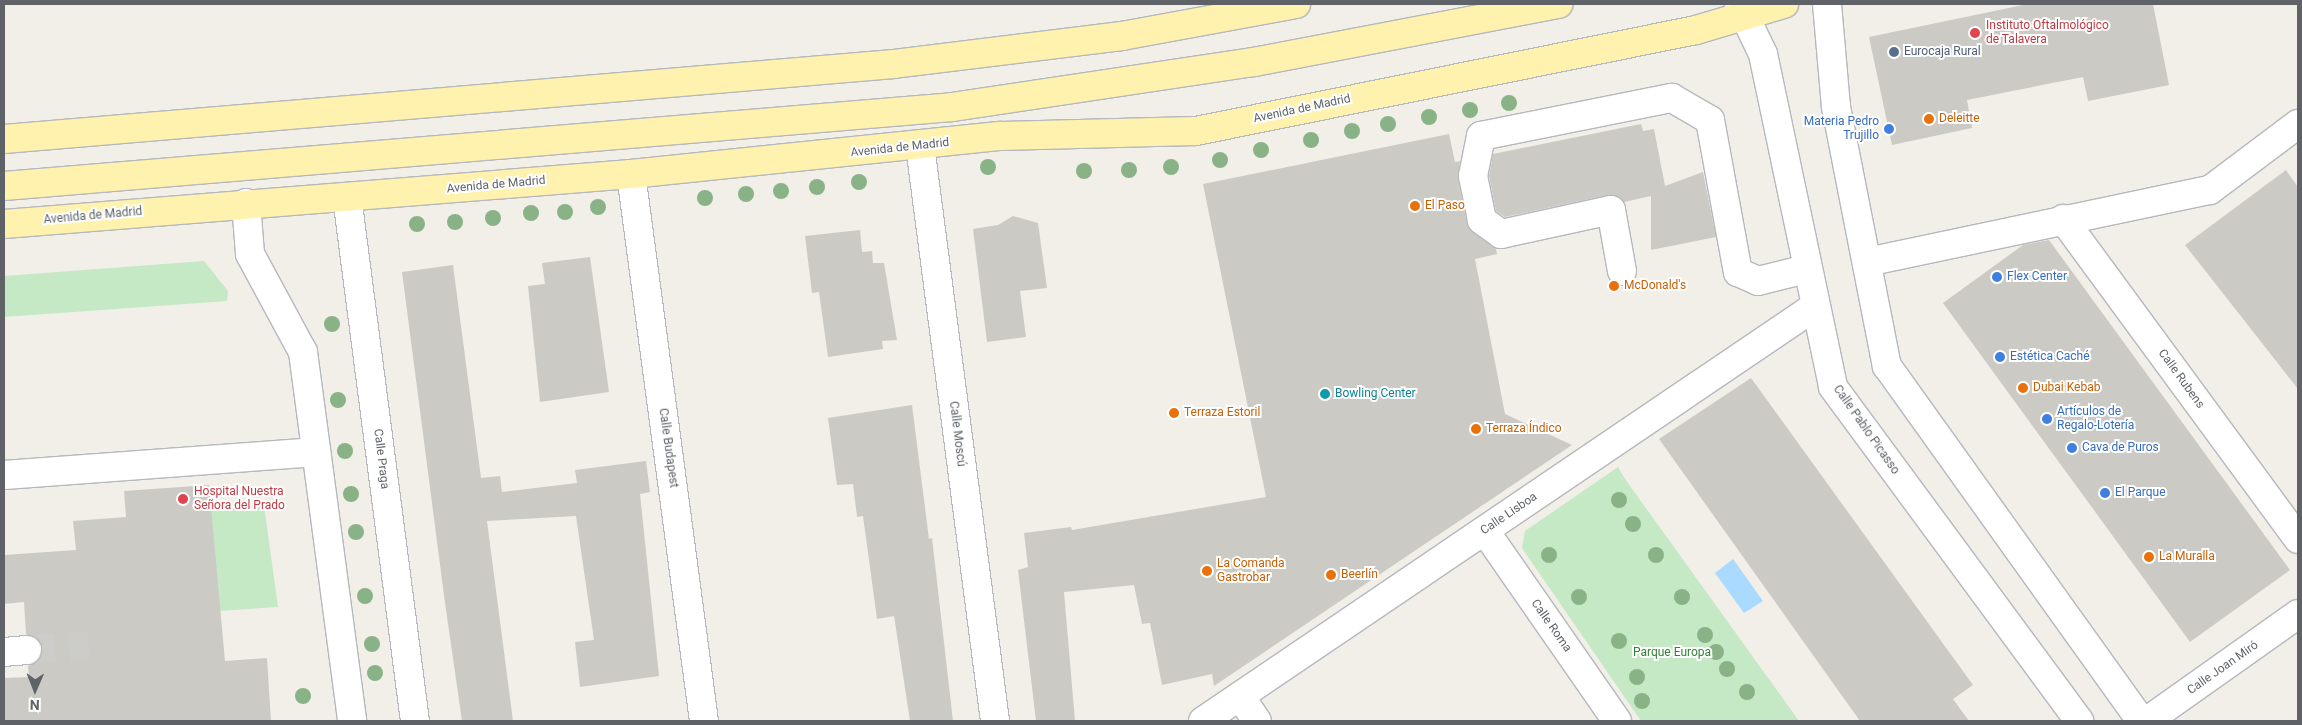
<!DOCTYPE html>
<meta charset="utf-8">
<style>
body{margin:0}
#map{position:relative;width:2302px;height:725px;overflow:hidden;background:#f1efe8;font-family:Roboto,sans-serif}
div>[style]{position:absolute}
.green>*{inset:0;background:#c5e8c5}
.water>*{inset:0;background:#aadaff}
.building>*{inset:0;background:#cccac5}
.minor-tunnel>*{height:28px;margin-top:-14px;transform-origin:0;background:repeating-linear-gradient(90deg,#ccccc8 0 28px,transparent 0 42px)}
.roads{filter:drop-shadow(1px 0 #b5b8bc) drop-shadow(-1px 0 #b5b8bc) drop-shadow(0 1px #b5b8bc) drop-shadow(0 -1px #b5b8bc)}
.minor>*{height:28px;margin:-14px;padding:0 14px;transform-origin:14px;border-radius:14px;background:#fff}
.major>*{height:28px;margin:-14px;padding:0 14px;transform-origin:14px;border-radius:14px;background:#fff2af}
.trees>*{width:16px;height:16px;margin:-8px;border-radius:50%;background:#89b387}
.dots>*{width:14px;height:14px;translate:-50% -50%;box-sizing:border-box;border:2px solid #fff;border-radius:50%}
span{translate:-50% -50%;white-space:nowrap;text-align:center;line-height:1.15;-webkit-text-stroke:4px #fff;paint-order:stroke}
.health-label{font-size:12px;color:#be3a42}
.left{translate:0 -50%;text-align:left}
.service-label{font-size:12px;color:#4e5e75}
.street-label{font-size:12px;color:#5f6368}
.food-label{font-size:12px;color:#c56008}
.shop-label{font-size:12px;color:#366cbe}
.right{translate:-100% -50%;text-align:right}
.culture-label{font-size:12px;color:#0d838f}
.park-label{font-size:12px;color:#348238}
.frame{position:absolute;inset:0;border:5px solid #5f6368;pointer-events:none}
.north{position:absolute;left:10px;top:665px;width:50px;height:50px;-webkit-text-stroke:4px #fff;paint-order:stroke;rotate:181deg;font-size:14px;font-weight:700;line-height:20px;text-align:center;color:#5f6368}
.north::after{content:'';display:block;margin:auto;width:18px;height:22px;background:#5f6368;clip-path:polygon(50% 0,100% 100%,50% 72%,0 100%)}
</style>
<div id="map">
<div class="green">
<div style="clip-path:polygon(204px 261px,228px 291px,227px 301px,4px 317px,4px 276px)"></div>
<div style="clip-path:polygon(1618px 467px,1625px 479px,1799px 721px,1641px 721px,1522px 548px,1525px 531px)"></div>
<div style="clip-path:polygon(264px 505px,278px 607px,218px 611px,211px 510px)"></div>
</div>
<div class="water">
<div style="clip-path:polygon(1733px 559px,1763px 601px,1744px 613px,1715px 573px)"></div>
</div>
<div class="building">
<div style="clip-path:polygon(2028px 4px,2153px 4px,2169px 85px,2088px 101px,2083px 77px,1967px 100px,1972px 128px,1892px 145px,1869px 37px)"></div>
<div style="clip-path:polygon(1641px 124px,1643px 131px,1654px 129px,1665px 186px,1703px 172px,1716px 237px,1651px 250px,1651px 196px,1624px 202px,1608px 195px,1505px 217px,1496px 211px,1489px 176px,1493px 154px)"></div>
<div style="clip-path:polygon(1449px 134px,1455px 162px,1460px 161px,1458px 179px,1467px 223px,1496px 249px,1497px 254px,1475px 259px,1505px 414px,1572px 445px,1214px 686px,1212px 674px,1162px 685px,1150px 623px,1142px 624px,1134px 585px,1064px 592px,1075px 721px,1036px 721px,1018px 570px,1028px 567px,1024px 533px,1071px 527px,1072px 530px,1266px 497px,1203px 184px)"></div>
<div style="clip-path:polygon(2286px 170px,2298px 187px,2298px 389px,2185px 245px)"></div>
<div style="clip-path:polygon(1013px 216px,1038px 223px,1047px 288px,1020px 291px,1026px 337px,987px 342px,973px 229px,998px 225px)"></div>
<div style="clip-path:polygon(860px 230px,862px 252px,872px 251px,873px 263px,884px 263px,897px 340px,882px 341px,883px 349px,828px 357px,819px 292px,812px 293px,805px 236px)"></div>
<div style="clip-path:polygon(2049px 240px,2290px 570px,2190px 642px,1943px 303px,2023px 245px)"></div>
<div style="clip-path:polygon(590px 257px,609px 392px,540px 402px,528px 286px,545px 284px,542px 263px)"></div>
<div style="clip-path:polygon(453px 265px,481px 478px,500px 476px,502px 492px,577px 483px,575px 470px,646px 461px,650px 492px,640px 494px,659px 676px,580px 687px,575px 642px,594px 640px,576px 516px,487px 521px,513px 721px,462px 721px,445px 603px,402px 272px)"></div>
<div style="clip-path:polygon(1751px 378px,1973px 685px,1953px 699px,1969px 721px,1860px 721px,1659px 439px)"></div>
<div style="clip-path:polygon(912px 405px,929px 539px,932px 538px,953px 721px,910px 721px,894px 616px,877px 619px,863px 516px,857px 517px,853px 484px,837px 485px,828px 418px)"></div>
<div style="clip-path:polygon(209px 485px,225px 661px,267px 658px,271px 721px,4px 721px,4px 678px,29px 677px,28px 666px,36px 662px,43px 649px,39px 641px,26px 634px,24px 602px,4px 604px,4px 555px,76px 550px,73px 521px,126px 517px,124px 491px)"></div>
</div>
<div class="minor-tunnel">
<div style="left:27px;top:650px;width:62px;rotate:-4.6deg"></div>
</div>
<div class="roads">
<div class="minor">
<div style="left:1739px;top:4px;width:55px;rotate:64.4deg"></div>
<div style="left:1763px;top:54px;width:340px;rotate:78.1deg"></div>
<div style="left:1833px;top:387px;width:415px;rotate:53.6deg"></div>
<div style="left:1827px;top:4px;width:103px;rotate:85deg"></div>
<div style="left:1836px;top:107px;width:264px;rotate:78.9deg"></div>
<div style="left:1887px;top:366px;width:437px;rotate:54.4deg"></div>
<div style="left:920px;top:146px;width:580px;rotate:82.57deg"></div>
<div style="left:631px;top:174px;width:552px;rotate:82.4deg"></div>
<div style="left:347px;top:197px;width:528px;rotate:82.61deg"></div>
<div style="left:246px;top:203px;width:51px;rotate:85.5deg"></div>
<div style="left:250px;top:254px;width:111px;rotate:61.6deg"></div>
<div style="left:303px;top:352px;width:372px;rotate:82.4deg"></div>
<div style="left:2063px;top:219px;width:397px;rotate:53.7deg"></div>
<div style="left:1867px;top:262px;width:350px;rotate:-11.9deg"></div>
<div style="left:2210px;top:190px;width:110px;rotate:-36.9deg"></div>
<div style="left:1622px;top:271px;width:62px;rotate:-100.2deg"></div>
<div style="left:1611px;top:210px;width:113px;rotate:167.7deg"></div>
<div style="left:1501px;top:234px;width:24px;rotate:-144deg"></div>
<div style="left:1482px;top:220px;width:45px;rotate:-101.6deg"></div>
<div style="left:1473px;top:176px;width:41px;rotate:-78.7deg"></div>
<div style="left:1481px;top:136px;width:195px;rotate:-11.3deg"></div>
<div style="left:1672px;top:98px;width:44px;rotate:30.1deg"></div>
<div style="left:1710px;top:120px;width:155px;rotate:79.6deg"></div>
<div style="left:1738px;top:272px;width:22px;rotate:24deg"></div>
<div style="left:1758px;top:281px;width:49px;rotate:-14deg"></div>
<div style="left:4px;top:475px;width:313px;rotate:-4.2deg"></div>
<div style="left:1485px;top:531px;width:231px;rotate:55.2deg"></div>
<div style="left:4px;top:652px;width:23px;rotate:-5deg"></div>
<div style="left:1240px;top:696px;width:30px;rotate:56deg"></div>
<div style="left:1203px;top:721px;width:738px;rotate:-34.12deg"></div>
<div style="left:2147px;top:721px;width:185px;rotate:-35.3deg"></div>
</div>
<div class="major">
<div style="left:4px;top:139px;width:893px;rotate:-4.82deg"></div>
<div style="left:894px;top:64px;width:230px;rotate:-7deg"></div>
<div style="left:1122px;top:36px;width:177px;rotate:-10.4deg"></div>
<div style="left:4px;top:186px;width:951px;rotate:-4.76deg"></div>
<div style="left:952px;top:107px;width:305px;rotate:-8.5deg"></div>
<div style="left:1254px;top:62px;width:310px;rotate:-10.8deg"></div>
<div style="left:4px;top:224px;width:629px;rotate:-4.56deg"></div>
<div style="left:631px;top:174px;width:372px;rotate:-5.9deg"></div>
<div style="left:1001px;top:136px;width:195px;rotate:-1.5deg"></div>
<div style="left:1196px;top:131px;width:510px;rotate:-11.42deg"></div>
<div style="left:1696px;top:30px;width:92px;rotate:-16.5deg"></div>
</div>
</div>
<div class="trees">
<div style="left:1509px;top:103px"></div>
<div style="left:1470px;top:110px"></div>
<div style="left:1429px;top:117px"></div>
<div style="left:1388px;top:124px"></div>
<div style="left:1352px;top:131px"></div>
<div style="left:1311px;top:140px"></div>
<div style="left:1261px;top:150px"></div>
<div style="left:1220px;top:160px"></div>
<div style="left:988px;top:167px"></div>
<div style="left:1171px;top:167px"></div>
<div style="left:1129px;top:170px"></div>
<div style="left:1084px;top:171px"></div>
<div style="left:859px;top:182px"></div>
<div style="left:817px;top:187px"></div>
<div style="left:781px;top:191px"></div>
<div style="left:746px;top:194px"></div>
<div style="left:705px;top:198px"></div>
<div style="left:598px;top:207px"></div>
<div style="left:565px;top:212px"></div>
<div style="left:531px;top:213px"></div>
<div style="left:493px;top:218px"></div>
<div style="left:455px;top:222px"></div>
<div style="left:417px;top:224px"></div>
<div style="left:332px;top:324px"></div>
<div style="left:338px;top:400px"></div>
<div style="left:345px;top:451px"></div>
<div style="left:351px;top:494px"></div>
<div style="left:1619px;top:500px"></div>
<div style="left:1633px;top:524px"></div>
<div style="left:356px;top:532px"></div>
<div style="left:1549px;top:555px"></div>
<div style="left:1656px;top:555px"></div>
<div style="left:365px;top:596px"></div>
<div style="left:1579px;top:597px"></div>
<div style="left:1682px;top:597px"></div>
<div style="left:1705px;top:635px"></div>
<div style="left:1619px;top:641px"></div>
<div style="left:372px;top:644px"></div>
<div style="left:1716px;top:652px"></div>
<div style="left:1727px;top:669px"></div>
<div style="left:375px;top:673px"></div>
<div style="left:1637px;top:677px"></div>
<div style="left:1747px;top:692px"></div>
<div style="left:303px;top:696px"></div>
<div style="left:1642px;top:701px"></div>
</div>
<div class="dots">
<div style="left:1975px;top:33px;background:#e0444e"></div>
<div style="left:1894px;top:52px;background:#5c6f8a"></div>
<div style="left:1929px;top:119px;background:#e8710a"></div>
<div style="left:1889px;top:129px;background:#3f7fe0"></div>
<div style="left:1415px;top:206px;background:#e8710a"></div>
<div style="left:1997px;top:277px;background:#3f7fe0"></div>
<div style="left:1614px;top:286px;background:#e8710a"></div>
<div style="left:2000px;top:357px;background:#3f7fe0"></div>
<div style="left:2023px;top:388px;background:#e8710a"></div>
<div style="left:1325px;top:394px;background:#0f9aa8"></div>
<div style="left:1174px;top:413px;background:#e8710a"></div>
<div style="left:2047px;top:419px;background:#3f7fe0"></div>
<div style="left:1476px;top:429px;background:#e8710a"></div>
<div style="left:2072px;top:448px;background:#3f7fe0"></div>
<div style="left:2105px;top:493px;background:#3f7fe0"></div>
<div style="left:183px;top:499px;background:#e0444e"></div>
<div style="left:2149px;top:557px;background:#e8710a"></div>
<div style="left:1207px;top:571px;background:#e8710a"></div>
<div style="left:1331px;top:575px;background:#e8710a"></div>
</div>
<div class="health-label">
<span class="left" style="left:1986px;top:33px">Instituto Oftalmológico<br>de Talavera</span>
<span class="left" style="left:194px;top:499px">Hospital Nuestra<br>Señora del Prado</span>
</div>
<div class="service-label">
<span class="left" style="left:1904px;top:52px">Eurocaja Rural</span>
</div>
<div class="street-label">
<span style="left:1302px;top:109px;rotate:-12deg">Avenida de Madrid</span>
<span style="left:900px;top:148px;rotate:-6deg">Avenida de Madrid</span>
<span style="left:496px;top:185px;rotate:-5deg">Avenida de Madrid</span>
<span style="left:93px;top:216px;rotate:-5deg">Avenida de Madrid</span>
<span style="left:2181px;top:379px;rotate:54deg">Calle Rubens</span>
<span style="left:1866px;top:430px;rotate:55deg">Calle Pablo Picasso</span>
<span style="left:957px;top:434px;rotate:83deg">Calle Moscú</span>
<span style="left:668px;top:448px;rotate:82deg">Calle Budapest</span>
<span style="left:381px;top:459px;rotate:83deg">Calle Praga</span>
<span style="left:1509px;top:514px;rotate:-34deg">Calle Lisboa</span>
<span style="left:1551px;top:626px;rotate:55deg">Calle Roma</span>
<span style="left:2223px;top:668px;rotate:-35deg">Calle Joan Miró</span>
</div>
<div class="food-label">
<span class="left" style="left:1939px;top:119px">Deleitte</span>
<span class="left" style="left:1425px;top:206px">El Paso</span>
<span class="left" style="left:1624px;top:286px">McDonald's</span>
<span class="left" style="left:2033px;top:388px">Dubai Kebab</span>
<span class="left" style="left:1184px;top:413px">Terraza Estoril</span>
<span class="left" style="left:1486px;top:429px">Terraza Índico</span>
<span class="left" style="left:2159px;top:557px">La Muralla</span>
<span class="left" style="left:1217px;top:571px">La Comanda<br>Gastrobar</span>
<span class="left" style="left:1341px;top:575px">Beerlín</span>
</div>
<div class="shop-label">
<span class="right" style="left:1879px;top:129px">Materia Pedro<br>Trujillo</span>
<span class="left" style="left:2007px;top:277px">Flex Center</span>
<span class="left" style="left:2010px;top:357px">Estética Caché</span>
<span class="left" style="left:2057px;top:419px">Artículos de<br>Regalo-Lotería</span>
<span class="left" style="left:2082px;top:448px">Cava de Puros</span>
<span class="left" style="left:2115px;top:493px">El Parque</span>
</div>
<div class="culture-label">
<span class="left" style="left:1335px;top:394px">Bowling Center</span>
</div>
<div class="park-label">
<span style="left:1672px;top:653px">Parque Europa</span>
</div>
<div class="frame"></div>
<div class="north">N</div>
</div>
